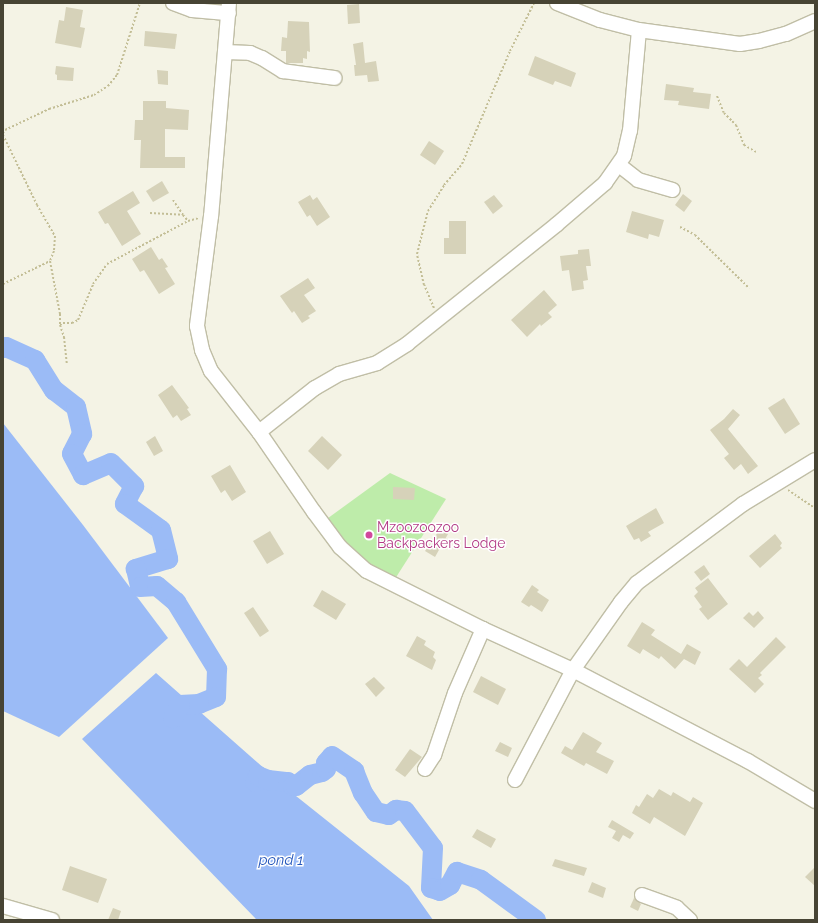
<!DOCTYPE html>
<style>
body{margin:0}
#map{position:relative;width:818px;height:923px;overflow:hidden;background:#f4f3e5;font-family:Raleway,sans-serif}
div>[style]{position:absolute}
.green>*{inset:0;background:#beecaa}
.water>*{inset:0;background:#9bbbf6}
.river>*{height:20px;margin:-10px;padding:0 10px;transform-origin:10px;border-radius:10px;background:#9bbbf6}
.building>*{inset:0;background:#d6d2b9}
.path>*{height:2px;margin-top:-1px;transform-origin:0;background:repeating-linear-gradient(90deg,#c3be96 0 2px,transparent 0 4px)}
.roads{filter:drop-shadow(1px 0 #c0bea6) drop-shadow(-1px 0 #c0bea6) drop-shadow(0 1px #c0bea6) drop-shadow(0 -1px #c0bea6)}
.minor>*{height:14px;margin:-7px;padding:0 7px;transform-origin:7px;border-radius:7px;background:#fff}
.dots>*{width:11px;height:11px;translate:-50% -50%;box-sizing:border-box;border:2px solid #fff;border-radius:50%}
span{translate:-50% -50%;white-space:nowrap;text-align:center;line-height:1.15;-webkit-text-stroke:3px #fff;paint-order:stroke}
.hotel-label{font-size:14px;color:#b23c85}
.left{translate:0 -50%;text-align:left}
.water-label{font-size:15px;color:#2456bb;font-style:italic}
.frame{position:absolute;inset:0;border:4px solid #474434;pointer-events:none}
</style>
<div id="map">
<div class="green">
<div style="clip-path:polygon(390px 473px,446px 499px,393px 582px,372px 572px,324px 521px)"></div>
</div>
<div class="water">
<div style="clip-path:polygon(3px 423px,83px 525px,168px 638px,59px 737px,3px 711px)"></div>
<div style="clip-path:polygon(156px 673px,291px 792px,409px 886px,433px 920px,257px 920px,82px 739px)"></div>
</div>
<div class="river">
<div style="left:3px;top:348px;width:3px;rotate:-18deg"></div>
<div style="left:6px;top:347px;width:32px;rotate:24deg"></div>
<div style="left:35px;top:360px;width:36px;rotate:58deg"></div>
<div style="left:54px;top:390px;width:28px;rotate:38deg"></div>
<div style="left:76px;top:407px;width:28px;rotate:77deg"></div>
<div style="left:82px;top:434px;width:22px;rotate:117deg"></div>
<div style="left:72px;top:454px;width:24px;rotate:62deg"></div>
<div style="left:83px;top:475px;width:30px;rotate:-23deg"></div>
<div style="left:111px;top:463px;width:33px;rotate:45deg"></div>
<div style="left:134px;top:486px;width:20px;rotate:117deg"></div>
<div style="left:125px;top:504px;width:44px;rotate:35.8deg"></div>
<div style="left:161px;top:530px;width:30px;rotate:76deg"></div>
<div style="left:168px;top:559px;width:34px;rotate:163deg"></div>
<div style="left:136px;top:569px;width:18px;rotate:77deg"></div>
<div style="left:140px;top:587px;width:17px;rotate:-3deg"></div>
<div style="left:157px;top:586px;width:25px;rotate:40deg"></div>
<div style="left:176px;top:602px;width:79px;rotate:58.5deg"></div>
<div style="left:217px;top:669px;width:28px;rotate:92deg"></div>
<div style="left:216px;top:697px;width:18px;rotate:158deg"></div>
<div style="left:199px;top:704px;width:19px;rotate:177deg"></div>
<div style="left:180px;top:705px;width:15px;rotate:118deg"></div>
<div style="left:255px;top:782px;width:7px;rotate:-63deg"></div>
<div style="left:258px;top:776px;width:11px;rotate:22deg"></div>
<div style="left:268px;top:780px;width:20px;rotate:6deg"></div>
<div style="left:288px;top:782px;width:6px;rotate:39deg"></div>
<div style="left:293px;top:786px;width:3px"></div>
<div style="left:296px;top:786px;width:18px;rotate:-38deg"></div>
<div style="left:310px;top:775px;width:12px;rotate:-14deg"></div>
<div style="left:322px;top:772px;width:5px;rotate:-37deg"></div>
<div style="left:326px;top:769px;width:6px;rotate:-90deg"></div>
<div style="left:326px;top:763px;width:9px;rotate:-49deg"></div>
<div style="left:332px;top:756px;width:27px;rotate:34deg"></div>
<div style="left:354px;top:771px;width:24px;rotate:68deg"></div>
<div style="left:363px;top:793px;width:23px;rotate:56deg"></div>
<div style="left:376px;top:812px;width:13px;rotate:13deg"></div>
<div style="left:389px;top:815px;width:9px;rotate:-36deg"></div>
<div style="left:396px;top:810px;width:9px;rotate:6deg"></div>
<div style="left:405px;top:811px;width:46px;rotate:52.9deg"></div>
<div style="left:433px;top:848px;width:40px;rotate:92.9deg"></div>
<div style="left:431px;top:888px;width:9px;rotate:18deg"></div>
<div style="left:440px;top:891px;width:12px;rotate:-31deg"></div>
<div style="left:450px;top:885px;width:15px;rotate:-62deg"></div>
<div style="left:457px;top:872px;width:25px;rotate:18deg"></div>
<div style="left:481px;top:880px;width:68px;rotate:36deg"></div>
</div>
<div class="building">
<div style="clip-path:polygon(359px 4px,360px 23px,348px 24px,347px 5px)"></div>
<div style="clip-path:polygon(66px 7px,83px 10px,80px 27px,85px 28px,81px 48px,55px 43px,59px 20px,64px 21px)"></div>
<div style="clip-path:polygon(288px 21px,309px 22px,310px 52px,307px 51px,307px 59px,303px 58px,303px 63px,286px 63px,286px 51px,281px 51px,282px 37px,287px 38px)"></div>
<div style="clip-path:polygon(145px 31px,177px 34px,175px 49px,144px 46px)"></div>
<div style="clip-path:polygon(363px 42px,365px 63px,376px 61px,379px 81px,368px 82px,367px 75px,355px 76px,354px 65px,356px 65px,353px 44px)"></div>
<div style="clip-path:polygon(535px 56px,576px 73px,571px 87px,555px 81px,553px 85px,528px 75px)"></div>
<div style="clip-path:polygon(56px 66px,74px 68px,73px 81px,57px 80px,57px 75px,55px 74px)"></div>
<div style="clip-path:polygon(157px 70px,168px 71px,168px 85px,158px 84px)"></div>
<div style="clip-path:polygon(666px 84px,694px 88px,693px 92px,711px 94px,709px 109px,678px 105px,679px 101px,664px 100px)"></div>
<div style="clip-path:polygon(143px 101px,166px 101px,166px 108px,189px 110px,188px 130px,165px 129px,165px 157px,185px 157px,185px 168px,140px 168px,141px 140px,134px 140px,135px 120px,143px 120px)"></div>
<div style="clip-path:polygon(429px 141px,444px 151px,435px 165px,420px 155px)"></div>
<div style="clip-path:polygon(162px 181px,169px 193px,153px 202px,146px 191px)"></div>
<div style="clip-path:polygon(133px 191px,140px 203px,127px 211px,141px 234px,122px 246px,108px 223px,105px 224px,98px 212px)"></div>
<div style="clip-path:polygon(683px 194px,692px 201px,684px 212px,675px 205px)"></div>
<div style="clip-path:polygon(310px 195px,313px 200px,317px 197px,330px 217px,317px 226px,310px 215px,307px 217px,298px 202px)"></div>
<div style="clip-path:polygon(494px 195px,503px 206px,493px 214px,484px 202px)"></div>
<div style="clip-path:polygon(632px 211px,664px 220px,659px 237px,649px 234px,648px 239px,626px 232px)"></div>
<div style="clip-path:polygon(449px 221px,466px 221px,466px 254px,444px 254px,444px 238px,449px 238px)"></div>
<div style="clip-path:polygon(151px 247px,159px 260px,162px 258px,168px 267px,165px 268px,175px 284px,159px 294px,144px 270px,140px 272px,132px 259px)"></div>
<div style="clip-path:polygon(589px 249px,591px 266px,586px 266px,588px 280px,583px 281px,584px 289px,572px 291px,569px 270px,562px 271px,560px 256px,578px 254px,578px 250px)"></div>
<div style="clip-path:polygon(308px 278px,315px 288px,304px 295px,316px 311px,308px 316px,310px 318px,302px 323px,294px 311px,292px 313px,280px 296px)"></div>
<div style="clip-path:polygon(544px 290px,557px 305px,548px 313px,552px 317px,541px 326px,540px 324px,527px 337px,511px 320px)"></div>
<div style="clip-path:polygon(172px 385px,189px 408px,187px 409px,191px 415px,181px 421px,177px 415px,173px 418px,158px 395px)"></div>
<div style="clip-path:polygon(784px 398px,800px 424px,785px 434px,768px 408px)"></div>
<div style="clip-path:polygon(733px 409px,740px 415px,728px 429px,758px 466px,748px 474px,741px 464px,734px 470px,724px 458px,729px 454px,710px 430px,724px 419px)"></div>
<div style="clip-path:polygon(155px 436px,163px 451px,154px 456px,146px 442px)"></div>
<div style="clip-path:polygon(322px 436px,342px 455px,328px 470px,308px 451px)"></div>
<div style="clip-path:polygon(230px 465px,246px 492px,232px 501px,225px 490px,221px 493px,211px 476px)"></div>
<div style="clip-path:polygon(393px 487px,415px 488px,414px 500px,393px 499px)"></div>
<div style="clip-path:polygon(656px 508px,664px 523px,648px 532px,651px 536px,641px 542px,639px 538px,634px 540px,626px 526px)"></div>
<div style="clip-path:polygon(440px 529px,448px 534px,435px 557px,425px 551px)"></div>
<div style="clip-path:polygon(270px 531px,284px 554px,267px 564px,253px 541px)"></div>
<div style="clip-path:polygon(775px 534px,782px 543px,780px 546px,782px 548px,760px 568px,749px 556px)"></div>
<div style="clip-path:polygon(704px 565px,710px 574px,701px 581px,694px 572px)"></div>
<div style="clip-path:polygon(708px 578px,728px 604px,708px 620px,699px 609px,702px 607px,694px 596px,698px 592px,695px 588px)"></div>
<div style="clip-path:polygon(532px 585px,539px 590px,537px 592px,549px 600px,542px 612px,531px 605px,529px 607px,521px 602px)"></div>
<div style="clip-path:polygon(322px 590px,346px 604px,336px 620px,313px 606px)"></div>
<div style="clip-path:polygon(253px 607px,269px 631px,260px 637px,244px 613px)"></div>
<div style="clip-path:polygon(758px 611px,764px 618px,754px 628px,743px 618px,749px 612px,753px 616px)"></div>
<div style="clip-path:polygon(642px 622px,655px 630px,651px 635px,681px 654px,687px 644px,701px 652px,695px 665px,684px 659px,675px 669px,661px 656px,659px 659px,643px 649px,640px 654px,627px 646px)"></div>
<div style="clip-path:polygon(417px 636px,426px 641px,424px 645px,435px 652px,433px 657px,436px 660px,432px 670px,406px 656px)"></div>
<div style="clip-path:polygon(776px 637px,786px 647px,760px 673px,762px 675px,758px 678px,764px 684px,755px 693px,729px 669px,739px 659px,747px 667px)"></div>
<div style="clip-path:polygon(481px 676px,506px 689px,498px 705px,473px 692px)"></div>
<div style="clip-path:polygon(374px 677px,385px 688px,376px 697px,365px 684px)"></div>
<div style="clip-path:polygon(583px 732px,602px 743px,596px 752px,614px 761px,607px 774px,586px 763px,584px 766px,561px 753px,565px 746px,572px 750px)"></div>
<div style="clip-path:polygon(500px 742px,512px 748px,508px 757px,495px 751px)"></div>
<div style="clip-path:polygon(410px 749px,422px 757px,405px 777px,395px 770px)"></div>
<div style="clip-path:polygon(659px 789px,671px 796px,673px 792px,690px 802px,693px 797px,703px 803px,685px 836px,654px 817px,650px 824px,632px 813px,636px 805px,639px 807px,647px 794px,653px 798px)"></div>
<div style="clip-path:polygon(612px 820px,634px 833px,630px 839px,623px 835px,619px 842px,612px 838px,616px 831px,608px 827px)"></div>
<div style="clip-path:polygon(477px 829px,496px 839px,491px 848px,472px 837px)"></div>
<div style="clip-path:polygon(555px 859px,587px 868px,584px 876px,552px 866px)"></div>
<div style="clip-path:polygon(70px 866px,107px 879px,98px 903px,62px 890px)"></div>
<div style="clip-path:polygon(815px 867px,815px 886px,805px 877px)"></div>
<div style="clip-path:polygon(592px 882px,606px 888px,603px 898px,588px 892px)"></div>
<div style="clip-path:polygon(634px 898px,641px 904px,638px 911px,630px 907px)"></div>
<div style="clip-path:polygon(113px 908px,121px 911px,118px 920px,108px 920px)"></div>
</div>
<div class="path">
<div style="left:717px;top:96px;width:18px;rotate:68deg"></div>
<div style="left:724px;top:113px;width:17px;rotate:45deg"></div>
<div style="left:736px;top:125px;width:22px;rotate:68deg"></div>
<div style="left:744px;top:145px;width:14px;rotate:30deg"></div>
<div style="left:3px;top:133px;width:4px;rotate:-56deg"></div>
<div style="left:5px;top:130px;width:49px;rotate:-25.5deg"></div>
<div style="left:49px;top:109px;width:47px;rotate:-17.3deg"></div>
<div style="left:94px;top:95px;width:17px;rotate:-33deg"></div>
<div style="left:108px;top:86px;width:14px;rotate:-51deg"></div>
<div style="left:117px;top:75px;width:76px;rotate:-72.3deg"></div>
<div style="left:3px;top:135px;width:78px;rotate:64.1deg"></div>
<div style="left:37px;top:205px;width:36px;rotate:60deg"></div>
<div style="left:55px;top:236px;width:15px;rotate:94deg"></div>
<div style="left:54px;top:251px;width:11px;rotate:112deg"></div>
<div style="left:50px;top:261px;width:54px;rotate:79.3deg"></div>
<div style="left:60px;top:314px;width:11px;rotate:90deg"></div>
<div style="left:60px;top:325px;width:13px;rotate:72deg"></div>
<div style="left:64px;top:337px;width:28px;rotate:84deg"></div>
<div style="left:173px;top:200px;width:18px;rotate:56deg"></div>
<div style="left:150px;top:213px;width:33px;rotate:3deg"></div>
<div style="left:183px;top:215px;width:8px;rotate:50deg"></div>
<div style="left:680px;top:227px;width:17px;rotate:28deg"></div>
<div style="left:695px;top:235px;width:76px;rotate:44.5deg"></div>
<div style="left:3px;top:284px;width:52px;rotate:-26.1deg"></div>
<div style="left:434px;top:308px;width:25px;rotate:-113deg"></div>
<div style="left:424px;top:285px;width:32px;rotate:-103deg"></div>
<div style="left:417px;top:254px;width:44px;rotate:-75.7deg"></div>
<div style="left:428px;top:211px;width:31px;rotate:-58deg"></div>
<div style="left:444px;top:185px;width:28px;rotate:-49deg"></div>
<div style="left:462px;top:164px;width:123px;rotate:-67deg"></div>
<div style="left:510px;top:51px;width:54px;rotate:-63.4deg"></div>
<div style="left:60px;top:325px;width:4px;rotate:-34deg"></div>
<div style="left:63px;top:323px;width:9px"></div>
<div style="left:72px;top:323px;width:7px;rotate:-27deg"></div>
<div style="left:78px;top:320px;width:39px;rotate:-67deg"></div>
<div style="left:93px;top:284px;width:24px;rotate:-55deg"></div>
<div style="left:107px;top:264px;width:92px;rotate:-28deg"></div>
<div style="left:188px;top:221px;width:11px;rotate:-15deg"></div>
<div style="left:788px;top:490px;width:32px;rotate:34deg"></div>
</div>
<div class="roads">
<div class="minor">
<div style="left:173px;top:3px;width:20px;rotate:20deg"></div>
<div style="left:192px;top:10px;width:37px;rotate:5deg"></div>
<div style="left:229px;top:3px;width:214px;rotate:94.8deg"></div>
<div style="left:211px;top:216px;width:111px;rotate:97.3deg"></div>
<div style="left:197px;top:326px;width:25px;rotate:78deg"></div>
<div style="left:202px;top:350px;width:23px;rotate:67deg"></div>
<div style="left:211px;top:371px;width:78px;rotate:51.8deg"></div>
<div style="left:259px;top:432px;width:97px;rotate:55.5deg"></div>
<div style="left:314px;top:512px;width:44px;rotate:53.4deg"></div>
<div style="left:340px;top:547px;width:36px;rotate:42deg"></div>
<div style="left:367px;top:571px;width:130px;rotate:26.6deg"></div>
<div style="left:483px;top:629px;width:99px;rotate:24.5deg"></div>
<div style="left:573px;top:670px;width:197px;rotate:27.5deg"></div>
<div style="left:748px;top:761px;width:78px;rotate:30.8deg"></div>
<div style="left:557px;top:3px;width:46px;rotate:21.6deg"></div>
<div style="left:600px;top:20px;width:40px;rotate:14.4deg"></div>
<div style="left:225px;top:52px;width:25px;rotate:2deg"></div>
<div style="left:250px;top:53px;width:13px;rotate:23deg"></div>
<div style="left:262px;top:58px;width:25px;rotate:32deg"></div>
<div style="left:283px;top:71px;width:52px;rotate:7.7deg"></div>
<div style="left:619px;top:165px;width:24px;rotate:38deg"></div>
<div style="left:638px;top:180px;width:36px;rotate:16deg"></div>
<div style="left:259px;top:432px;width:71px;rotate:-38.2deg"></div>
<div style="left:315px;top:388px;width:28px;rotate:-30deg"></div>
<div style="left:339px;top:374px;width:40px;rotate:-16deg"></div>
<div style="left:377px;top:363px;width:36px;rotate:-32deg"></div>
<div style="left:407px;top:344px;width:191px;rotate:-38.6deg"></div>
<div style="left:556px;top:225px;width:65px;rotate:-40.6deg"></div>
<div style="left:605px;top:183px;width:33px;rotate:-55deg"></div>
<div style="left:624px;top:156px;width:26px;rotate:-77deg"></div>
<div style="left:630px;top:131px;width:101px;rotate:-84.9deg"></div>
<div style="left:639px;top:30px;width:102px;rotate:7.9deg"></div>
<div style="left:740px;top:44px;width:19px;rotate:-9deg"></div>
<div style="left:759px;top:41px;width:28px;rotate:-15deg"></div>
<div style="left:786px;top:34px;width:32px;rotate:-24deg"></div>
<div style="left:425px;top:769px;width:17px;rotate:-57deg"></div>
<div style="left:434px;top:755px;width:65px;rotate:-71.3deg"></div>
<div style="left:455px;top:693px;width:70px;rotate:-66.4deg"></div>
<div style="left:515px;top:780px;width:124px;rotate:-62.2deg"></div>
<div style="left:573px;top:670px;width:83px;rotate:-54.8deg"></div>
<div style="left:621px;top:602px;width:25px;rotate:-50deg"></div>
<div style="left:637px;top:583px;width:132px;rotate:-36.7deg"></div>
<div style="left:743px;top:504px;width:84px;rotate:-31.4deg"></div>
<div style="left:642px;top:895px;width:37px;rotate:20deg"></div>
<div style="left:677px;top:908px;width:18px;rotate:43deg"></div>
<div style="left:3px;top:906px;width:51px;rotate:15.9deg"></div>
</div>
</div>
<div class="dots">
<div style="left:369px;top:535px;background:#d1479c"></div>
</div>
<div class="hotel-label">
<span class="left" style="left:377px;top:535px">Mzoozoozoo<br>Backpackers Lodge</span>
</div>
<div class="water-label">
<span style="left:281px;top:861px">pond 1</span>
</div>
<div class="frame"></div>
</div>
